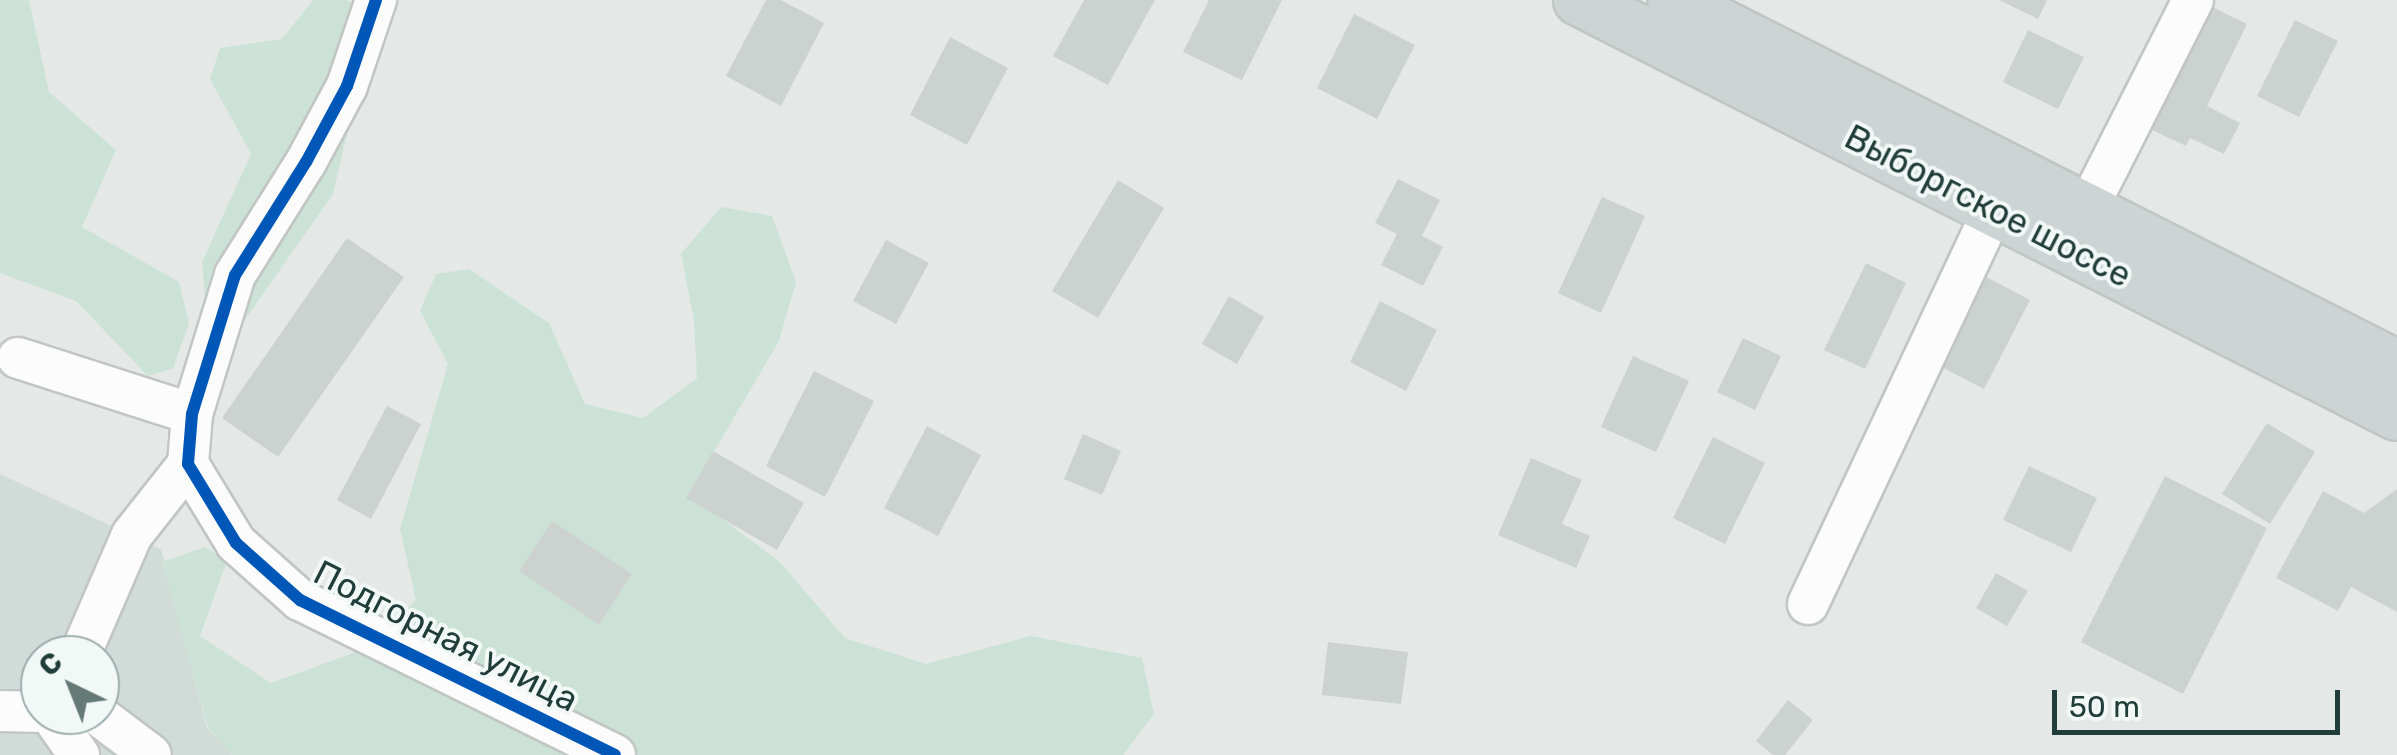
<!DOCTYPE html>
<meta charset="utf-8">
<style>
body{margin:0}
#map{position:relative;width:2397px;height:755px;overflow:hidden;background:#e4e9e7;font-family:Rubik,sans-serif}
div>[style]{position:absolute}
.built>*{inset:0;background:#d1dbd8}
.green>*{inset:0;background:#cce2d6}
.building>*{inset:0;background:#ccd2d0}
.roads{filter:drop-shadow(2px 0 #c1c6c4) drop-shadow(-2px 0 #c1c6c4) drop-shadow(0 2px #c1c6c4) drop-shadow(0 -2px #c1c6c4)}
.minor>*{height:40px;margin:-20px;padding:0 20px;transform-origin:20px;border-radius:20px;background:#fbfcfb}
.major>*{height:50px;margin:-25px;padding:0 25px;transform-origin:25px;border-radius:25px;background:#cdd5d4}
.cycleway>*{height:12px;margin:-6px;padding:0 6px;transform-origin:6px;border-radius:6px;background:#0057b8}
span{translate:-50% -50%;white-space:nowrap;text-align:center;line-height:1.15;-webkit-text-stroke:8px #f1f8f6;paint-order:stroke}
.street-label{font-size:35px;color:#213d39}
.north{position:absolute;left:20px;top:635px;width:100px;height:100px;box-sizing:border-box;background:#f1f8f6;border:2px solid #9eadaa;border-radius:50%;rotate:317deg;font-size:28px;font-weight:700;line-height:40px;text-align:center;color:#213d39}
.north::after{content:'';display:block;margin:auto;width:35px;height:45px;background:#657976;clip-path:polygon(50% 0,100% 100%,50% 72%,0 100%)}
.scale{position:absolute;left:2052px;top:690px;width:288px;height:45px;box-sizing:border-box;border:5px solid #213d39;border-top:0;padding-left:12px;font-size:30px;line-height:35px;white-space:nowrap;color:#213d39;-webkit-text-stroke:8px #f1f8f6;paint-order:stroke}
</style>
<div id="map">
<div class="built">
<div style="clip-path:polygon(evenodd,0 474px,161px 549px,207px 728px,232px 755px,0 755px,0 474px,40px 655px,100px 655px,100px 715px,40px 715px,40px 655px)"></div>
</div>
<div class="green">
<div style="clip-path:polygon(0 0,29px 0,49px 92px,116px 150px,82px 227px,179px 282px,189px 324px,173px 368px,148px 376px,76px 301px,0 273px)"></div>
<div style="clip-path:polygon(313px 0,347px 0,374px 17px,333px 194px,235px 334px,206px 310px,202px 262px,251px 154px,210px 79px,220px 48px,282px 39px)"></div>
<div style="clip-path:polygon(721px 207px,772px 216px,796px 282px,779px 341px,689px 494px,780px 562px,845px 638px,926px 664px,1031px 636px,1142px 658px,1154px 714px,1123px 755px,232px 755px,208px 728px,162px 562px,205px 547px,227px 561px,200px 636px,271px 683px,367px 648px,416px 600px,400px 529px,448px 364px,420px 311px,436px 274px,469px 269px,549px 323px,585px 404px,643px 418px,697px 378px,694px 320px,681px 254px)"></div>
</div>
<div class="building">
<div style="clip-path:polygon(766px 0,781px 0,824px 23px,781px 106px,726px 76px)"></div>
<div style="clip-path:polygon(1084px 0,1155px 0,1108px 85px,1053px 56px)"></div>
<div style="clip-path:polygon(1209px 0,1282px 0,1242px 80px,1183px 52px)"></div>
<div style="clip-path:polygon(1999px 0,2047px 0,2038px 19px)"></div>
<div style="clip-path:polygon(2212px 7px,2247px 24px,2207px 106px,2240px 123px,2224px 154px,2190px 138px,2186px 146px,2150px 129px)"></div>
<div style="clip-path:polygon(1354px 14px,1415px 45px,1377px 119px,1317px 88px)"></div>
<div style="clip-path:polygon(2295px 20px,2338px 41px,2299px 117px,2257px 96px)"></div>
<div style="clip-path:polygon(2028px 30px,2084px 57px,2058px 109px,2003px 82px)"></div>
<div style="clip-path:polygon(950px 37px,1008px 68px,967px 145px,910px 115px)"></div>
<div style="clip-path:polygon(1398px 179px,1440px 200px,1422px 236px,1443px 247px,1423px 286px,1381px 265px,1397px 234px,1375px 223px)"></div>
<div style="clip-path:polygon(1118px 180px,1164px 208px,1098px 318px,1052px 291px)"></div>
<div style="clip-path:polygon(1602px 197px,1645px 216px,1601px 313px,1558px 293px)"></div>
<div style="clip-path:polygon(347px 238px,404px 277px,278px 457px,222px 418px)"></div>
<div style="clip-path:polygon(886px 240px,929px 263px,896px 324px,853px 301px)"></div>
<div style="clip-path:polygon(1866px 263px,1906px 283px,1865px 369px,1824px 350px)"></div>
<div style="clip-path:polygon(1977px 272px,2030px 300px,1984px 389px,1930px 361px)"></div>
<div style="clip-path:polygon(1229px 296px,1264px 317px,1237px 364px,1202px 344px)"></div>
<div style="clip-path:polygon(1380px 301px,1437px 330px,1406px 391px,1350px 362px)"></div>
<div style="clip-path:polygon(1743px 338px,1781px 356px,1755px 410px,1717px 392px)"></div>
<div style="clip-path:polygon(1633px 356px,1689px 381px,1656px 452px,1601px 427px)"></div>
<div style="clip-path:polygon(814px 371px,874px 401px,825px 497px,766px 466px)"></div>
<div style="clip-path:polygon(387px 406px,421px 424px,371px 519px,337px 500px)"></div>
<div style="clip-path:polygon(2267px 423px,2315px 452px,2270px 524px,2222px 494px)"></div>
<div style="clip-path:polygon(927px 426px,981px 455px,938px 536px,884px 508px)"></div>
<div style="clip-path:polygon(1083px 434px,1121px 451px,1102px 495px,1064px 479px)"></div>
<div style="clip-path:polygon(1713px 437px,1765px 463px,1725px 544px,1673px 518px)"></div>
<div style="clip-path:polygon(713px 451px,804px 503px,777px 550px,686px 498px)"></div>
<div style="clip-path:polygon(1531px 458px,1582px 480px,1562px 524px,1590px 536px,1576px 568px,1498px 535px)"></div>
<div style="clip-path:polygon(2029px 466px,2097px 498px,2071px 552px,2003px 520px)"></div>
<div style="clip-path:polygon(2165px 476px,2267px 528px,2183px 694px,2081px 642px)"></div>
<div style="clip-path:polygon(2397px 489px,2397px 612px,2351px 587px,2338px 611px,2276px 578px,2323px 491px,2364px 513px)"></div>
<div style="clip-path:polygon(552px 521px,632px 574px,599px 625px,519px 571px)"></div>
<div style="clip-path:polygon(1996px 573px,2028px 591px,2007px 626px,1976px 608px)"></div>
<div style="clip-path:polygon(1328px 642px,1408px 652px,1401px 704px,1322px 695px)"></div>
<div style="clip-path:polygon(1788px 700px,1813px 720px,1785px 755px,1773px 755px,1756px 741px)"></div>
</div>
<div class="roads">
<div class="minor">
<div style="left:2087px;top:209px;width:234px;rotate:-63.1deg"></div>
<div style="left:18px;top:358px;width:183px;rotate:17.8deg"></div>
<div style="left:188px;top:464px;width:92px;rotate:58.7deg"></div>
<div style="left:236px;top:543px;width:86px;rotate:41.7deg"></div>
<div style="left:300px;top:600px;width:351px;rotate:26.2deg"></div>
<div style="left:1808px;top:604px;width:438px;rotate:-64.8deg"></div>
<div style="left:80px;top:655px;width:131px;rotate:-66.6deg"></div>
<div style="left:132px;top:535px;width:90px;rotate:-51.7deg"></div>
<div style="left:188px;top:464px;width:50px;rotate:-85.4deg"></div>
<div style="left:192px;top:414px;width:145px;rotate:-72.8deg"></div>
<div style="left:235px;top:275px;width:133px;rotate:-57.9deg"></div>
<div style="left:306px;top:162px;width:86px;rotate:-61.7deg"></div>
<div style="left:347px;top:86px;width:91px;rotate:-71.4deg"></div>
<div style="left:0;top:711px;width:40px;rotate:1.4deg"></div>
<div style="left:51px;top:715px;width:49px;rotate:55deg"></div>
<div style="left:98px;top:715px;width:66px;rotate:37deg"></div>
</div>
<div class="major">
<div style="left:1579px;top:0;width:917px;rotate:26.9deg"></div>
<div style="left:1673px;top:0;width:811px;rotate:26.82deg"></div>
</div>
</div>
<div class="cycleway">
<div style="left:376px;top:0;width:91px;rotate:108.6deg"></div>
<div style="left:347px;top:86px;width:86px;rotate:118.3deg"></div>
<div style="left:306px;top:162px;width:133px;rotate:122.1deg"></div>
<div style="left:235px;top:275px;width:145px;rotate:107.2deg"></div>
<div style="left:192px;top:414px;width:50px;rotate:94.6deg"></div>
<div style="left:188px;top:464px;width:92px;rotate:58.7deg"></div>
<div style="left:236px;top:543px;width:86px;rotate:41.7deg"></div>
<div style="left:300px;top:600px;width:351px;rotate:26.2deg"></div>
</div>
<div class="street-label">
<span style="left:1988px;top:206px;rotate:27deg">Выборгское шоссе</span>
<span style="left:446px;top:636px;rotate:27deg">Подгорная улица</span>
</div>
<div class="north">С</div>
<div class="scale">50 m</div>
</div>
